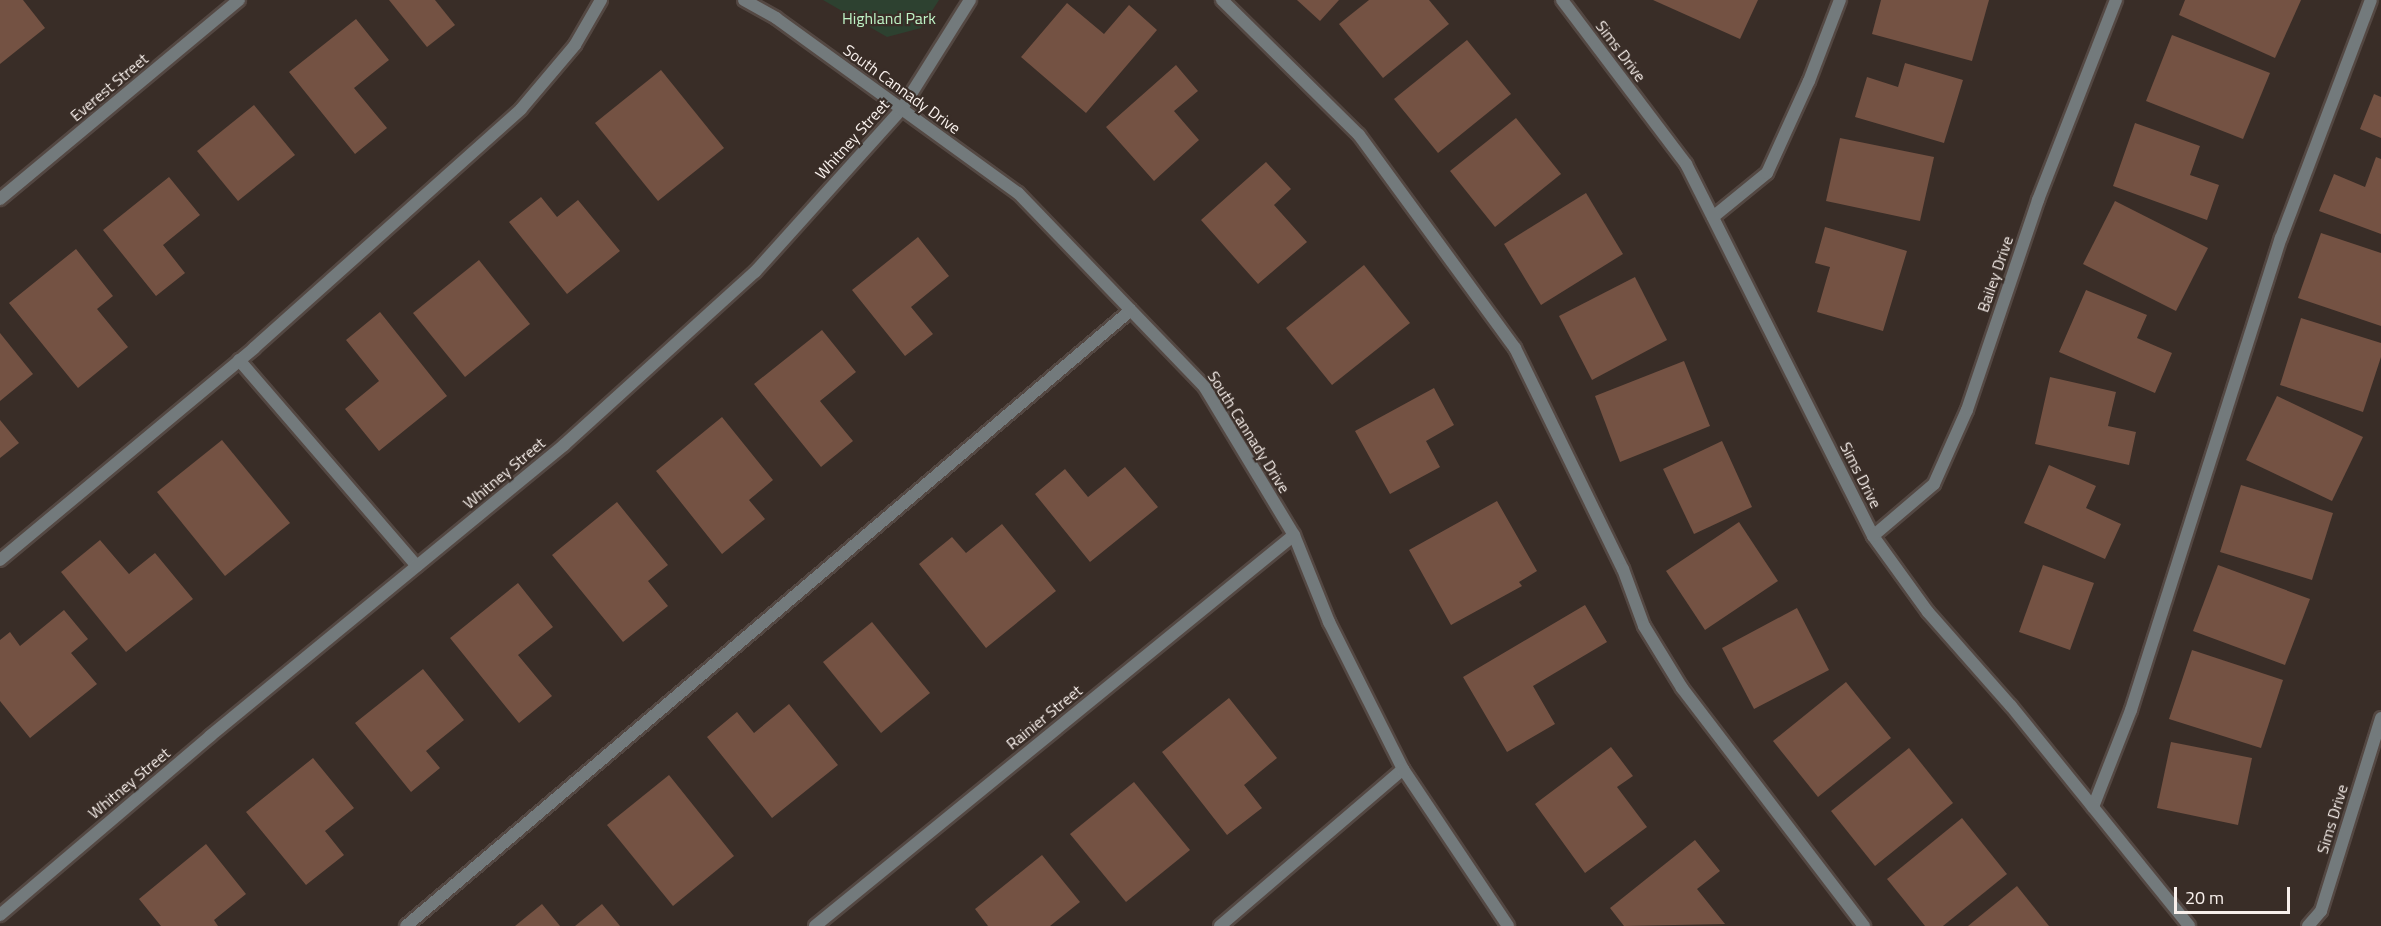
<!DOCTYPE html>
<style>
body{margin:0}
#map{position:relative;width:2381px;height:926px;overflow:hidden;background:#392d27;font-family:"Titillium Web",sans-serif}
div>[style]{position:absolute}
.green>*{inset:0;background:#2d4130}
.building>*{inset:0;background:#745243}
.roads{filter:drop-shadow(2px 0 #544843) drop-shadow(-2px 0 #544843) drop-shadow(0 2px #544843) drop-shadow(0 -2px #544843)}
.service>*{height:12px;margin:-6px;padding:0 6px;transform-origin:6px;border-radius:6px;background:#737a7c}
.minor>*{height:12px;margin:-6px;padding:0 6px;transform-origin:6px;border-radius:6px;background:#737a7c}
.tertiary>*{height:12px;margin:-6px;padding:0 6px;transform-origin:6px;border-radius:6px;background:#737a7c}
span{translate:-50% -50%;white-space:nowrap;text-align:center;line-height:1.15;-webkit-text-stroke:4.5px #392d27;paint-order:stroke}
.park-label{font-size:16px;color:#bef2c5}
.street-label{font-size:16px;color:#f8f0ec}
.scale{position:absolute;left:2174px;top:887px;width:116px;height:27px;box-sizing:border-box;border:3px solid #f8f0ec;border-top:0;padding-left:8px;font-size:18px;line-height:21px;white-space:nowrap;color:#f8f0ec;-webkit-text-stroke:4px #392d27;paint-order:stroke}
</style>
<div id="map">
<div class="green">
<div style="clip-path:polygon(823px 0,939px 0,921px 28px,887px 37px)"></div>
</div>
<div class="building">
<div style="clip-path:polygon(0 0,23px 0,45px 28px,0 64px)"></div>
<div style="clip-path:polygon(389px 0,435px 0,455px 25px,427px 47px)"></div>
<div style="clip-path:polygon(1297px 0,1339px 0,1320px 21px)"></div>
<div style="clip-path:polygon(1369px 0,1429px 0,1449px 24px,1383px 78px,1339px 24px)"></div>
<div style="clip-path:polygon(1653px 0,1758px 0,1740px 39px)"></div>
<div style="clip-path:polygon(1881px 0,1989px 0,1972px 61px,1872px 34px)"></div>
<div style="clip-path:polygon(2185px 0,2301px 0,2275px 58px,2179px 15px)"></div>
<div style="clip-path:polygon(1067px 3px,1104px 34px,1129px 5px,1157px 30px,1086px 113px,1021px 57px)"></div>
<div style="clip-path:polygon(356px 19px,389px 60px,354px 88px,387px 128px,355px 154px,289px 72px)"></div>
<div style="clip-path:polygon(2172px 35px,2270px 73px,2243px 139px,2146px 101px)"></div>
<div style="clip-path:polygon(1467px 40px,1511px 94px,1438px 153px,1394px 99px)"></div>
<div style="clip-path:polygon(1905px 63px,1963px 80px,1944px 143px,1855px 117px,1867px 77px,1898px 87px)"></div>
<div style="clip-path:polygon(1176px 65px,1198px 91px,1174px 111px,1199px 140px,1154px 181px,1106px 127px)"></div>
<div style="clip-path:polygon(661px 70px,724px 148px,658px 201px,595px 123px)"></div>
<div style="clip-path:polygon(2374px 94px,2381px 97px,2381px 138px,2360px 129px)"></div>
<div style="clip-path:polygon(254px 105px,295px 155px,238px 201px,197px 151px)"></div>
<div style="clip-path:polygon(1516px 118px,1561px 174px,1495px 227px,1450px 171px)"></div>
<div style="clip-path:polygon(2135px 123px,2200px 146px,2190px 175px,2219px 185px,2207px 220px,2113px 186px)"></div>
<div style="clip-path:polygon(1840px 138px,1934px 157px,1920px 221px,1826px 201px)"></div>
<div style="clip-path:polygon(2376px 157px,2381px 159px,2381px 234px,2319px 211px,2334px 174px,2365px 187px)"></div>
<div style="clip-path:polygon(1266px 162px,1291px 189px,1274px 205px,1307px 242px,1258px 284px,1201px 220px)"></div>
<div style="clip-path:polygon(169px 177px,200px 215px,163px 245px,185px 273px,156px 296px,103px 230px)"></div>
<div style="clip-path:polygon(1586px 193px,1623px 254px,1541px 305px,1504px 244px)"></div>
<div style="clip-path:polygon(541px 197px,557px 217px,578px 200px,620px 251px,567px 294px,509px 222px)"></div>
<div style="clip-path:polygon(2115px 201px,2208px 248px,2176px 311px,2083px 264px)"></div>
<div style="clip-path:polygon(1825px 227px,1907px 251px,1883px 331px,1817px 312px,1830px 267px,1815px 263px)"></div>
<div style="clip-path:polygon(2321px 233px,2381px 253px,2381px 326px,2298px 298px)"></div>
<div style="clip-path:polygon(918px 237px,949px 276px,911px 307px,933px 334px,905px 356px,852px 290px)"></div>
<div style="clip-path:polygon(76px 249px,113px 296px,97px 309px,128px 347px,78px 388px,9px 303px)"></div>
<div style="clip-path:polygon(479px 260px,530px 324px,465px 377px,413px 313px)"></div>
<div style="clip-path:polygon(1364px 265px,1410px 323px,1332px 385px,1286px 328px)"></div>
<div style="clip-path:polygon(1635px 277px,1667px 340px,1592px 380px,1559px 316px)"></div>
<div style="clip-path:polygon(2086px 290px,2147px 315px,2137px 338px,2172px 353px,2155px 393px,2059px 352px)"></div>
<div style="clip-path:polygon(380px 312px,447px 396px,379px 451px,345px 409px,379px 381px,346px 340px)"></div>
<div style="clip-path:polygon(2301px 318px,2381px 343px,2381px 357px,2363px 412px,2280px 385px)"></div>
<div style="clip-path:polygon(822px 330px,856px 372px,820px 401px,853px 441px,821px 467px,754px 384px)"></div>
<div style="clip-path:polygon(0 333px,33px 374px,0 401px)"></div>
<div style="clip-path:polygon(1684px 361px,1710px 426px,1620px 462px,1595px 396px)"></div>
<div style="clip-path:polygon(2050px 377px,2116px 392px,2108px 426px,2136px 432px,2129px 465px,2035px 444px)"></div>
<div style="clip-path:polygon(1434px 388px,1454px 425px,1426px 441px,1440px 467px,1390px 494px,1355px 431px)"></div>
<div style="clip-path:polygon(2277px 396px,2363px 437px,2332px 501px,2246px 460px)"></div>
<div style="clip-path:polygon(722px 417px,773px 480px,749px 500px,765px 519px,722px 554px,656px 471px)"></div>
<div style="clip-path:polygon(0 420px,19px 443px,0 458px)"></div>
<div style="clip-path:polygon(222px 440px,290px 523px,225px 576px,157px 492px)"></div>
<div style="clip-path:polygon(1722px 441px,1752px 507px,1694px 534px,1663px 469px)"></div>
<div style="clip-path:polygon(2049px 465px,2096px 486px,2086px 508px,2121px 524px,2105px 559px,2024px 523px)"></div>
<div style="clip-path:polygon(1125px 467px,1158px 507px,1090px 562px,1035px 494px,1065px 469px,1088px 497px)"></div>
<div style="clip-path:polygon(2241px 485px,2333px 513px,2312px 580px,2220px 552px)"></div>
<div style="clip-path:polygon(1497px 501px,1537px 571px,1519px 582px,1522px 586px,1451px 625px,1409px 550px)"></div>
<div style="clip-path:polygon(617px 502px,668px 565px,648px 581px,668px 606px,623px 642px,552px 555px)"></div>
<div style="clip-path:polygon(1739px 522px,1778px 581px,1705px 630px,1666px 571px)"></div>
<div style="clip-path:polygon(1002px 524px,1056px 591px,986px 648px,919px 564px,952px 537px,966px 553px)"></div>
<div style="clip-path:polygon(100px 540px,129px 574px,155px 553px,193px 599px,126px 652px,61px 572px)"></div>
<div style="clip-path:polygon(2043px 565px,2094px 583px,2070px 650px,2019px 632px)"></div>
<div style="clip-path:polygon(2218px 565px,2310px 599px,2285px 665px,2193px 631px)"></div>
<div style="clip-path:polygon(518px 583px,553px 627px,518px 655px,552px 696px,519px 723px,450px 638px)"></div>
<div style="clip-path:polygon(1585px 605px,1607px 642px,1533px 686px,1555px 724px,1507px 752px,1463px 677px)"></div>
<div style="clip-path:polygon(1797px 608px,1829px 670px,1754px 709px,1722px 648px)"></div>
<div style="clip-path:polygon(64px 610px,88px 639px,71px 653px,97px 684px,30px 738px,0 701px,0 640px,10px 632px,20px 646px)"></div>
<div style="clip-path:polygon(872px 622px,930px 693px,881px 733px,823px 662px)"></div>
<div style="clip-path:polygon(2192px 650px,2283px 680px,2261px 748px,2169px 719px)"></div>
<div style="clip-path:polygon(423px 669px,464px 720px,426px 751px,440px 768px,411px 792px,355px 723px)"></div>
<div style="clip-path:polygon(1846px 682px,1891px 738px,1818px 797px,1773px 741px)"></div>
<div style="clip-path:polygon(1229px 698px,1277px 758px,1244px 785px,1262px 808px,1227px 835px,1162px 752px)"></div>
<div style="clip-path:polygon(789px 704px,838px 765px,772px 818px,707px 737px,737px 712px,754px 733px)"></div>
<div style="clip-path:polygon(2171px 742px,2252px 758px,2238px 825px,2157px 808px)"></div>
<div style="clip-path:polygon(1611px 747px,1633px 776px,1617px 787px,1647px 827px,1585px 873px,1535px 804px)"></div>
<div style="clip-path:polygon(1909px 748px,1953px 803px,1875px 866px,1831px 811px)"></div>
<div style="clip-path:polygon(313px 758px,354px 808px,325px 831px,344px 855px,306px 885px,246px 812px)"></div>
<div style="clip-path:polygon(669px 775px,734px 856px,673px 906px,607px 825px)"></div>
<div style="clip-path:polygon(1134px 782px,1190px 850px,1126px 902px,1070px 834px)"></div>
<div style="clip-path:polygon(1962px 818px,2007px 874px,1943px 926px,1925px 926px,1887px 879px)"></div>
<div style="clip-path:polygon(1695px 840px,1720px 871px,1697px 889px,1725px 924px,1624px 926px,1610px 908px)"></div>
<div style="clip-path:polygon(206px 844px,246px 894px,214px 920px,218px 926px,161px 926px,139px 899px)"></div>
<div style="clip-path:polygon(1042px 855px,1080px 902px,1050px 926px,988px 926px,975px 909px)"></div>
<div style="clip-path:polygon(2017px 886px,2049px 926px,1968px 926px)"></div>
<div style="clip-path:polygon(542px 904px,560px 926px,515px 926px)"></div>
<div style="clip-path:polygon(602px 904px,620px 926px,575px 926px)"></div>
</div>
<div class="roads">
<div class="service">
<div style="left:1222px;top:0;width:192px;rotate:44.6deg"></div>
<div style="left:1359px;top:135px;width:264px;rotate:53.8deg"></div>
<div style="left:1515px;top:348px;width:246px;rotate:64deg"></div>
<div style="left:1623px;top:569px;width:61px;rotate:69.8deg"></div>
<div style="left:1644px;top:626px;width:73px;rotate:58.5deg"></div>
<div style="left:1682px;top:688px;width:300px;rotate:52.6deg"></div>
<div style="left:1713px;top:217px;width:70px;rotate:-39.2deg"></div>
<div style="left:1767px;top:173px;width:101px;rotate:-65.5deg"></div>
<div style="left:1809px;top:81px;width:87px;rotate:-69.1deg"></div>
<div style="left:239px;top:360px;width:272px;rotate:49.2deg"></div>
<div style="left:0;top:560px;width:331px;rotate:-39.8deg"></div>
<div style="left:254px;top:348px;width:358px;rotate:-41.8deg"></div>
<div style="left:521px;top:109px;width:84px;rotate:-49.8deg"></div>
<div style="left:575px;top:45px;width:52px;rotate:-60deg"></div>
<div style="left:2093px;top:807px;width:104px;rotate:-68.6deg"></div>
<div style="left:2131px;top:710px;width:495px;rotate:-72.4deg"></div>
<div style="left:2281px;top:238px;width:254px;rotate:-69.3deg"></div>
<div style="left:406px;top:926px;width:951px;rotate:-40.35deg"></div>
<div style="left:1220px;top:926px;width:241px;rotate:-40.6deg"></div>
</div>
<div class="minor">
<div style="left:1562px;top:0;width:206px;rotate:52.9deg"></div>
<div style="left:1686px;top:164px;width:416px;rotate:63.3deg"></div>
<div style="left:1873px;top:536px;width:94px;rotate:54.1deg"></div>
<div style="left:1928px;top:612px;width:125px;rotate:48.6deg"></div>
<div style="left:2011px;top:706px;width:283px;rotate:51deg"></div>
<div style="left:0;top:199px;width:311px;rotate:-39.8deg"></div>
<div style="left:1873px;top:536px;width:80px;rotate:-40.4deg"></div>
<div style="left:1934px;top:484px;width:81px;rotate:-66deg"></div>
<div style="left:1967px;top:410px;width:222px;rotate:-71.3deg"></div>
<div style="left:2038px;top:200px;width:215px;rotate:-68.7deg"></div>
<div style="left:0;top:915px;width:276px;rotate:-40.4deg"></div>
<div style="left:210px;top:736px;width:458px;rotate:-39.4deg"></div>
<div style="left:564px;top:445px;width:258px;rotate:-42.2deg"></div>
<div style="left:755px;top:272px;width:218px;rotate:-48deg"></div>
<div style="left:901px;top:110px;width:130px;rotate:-57.9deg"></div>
<div style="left:815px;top:926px;width:618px;rotate:-39.22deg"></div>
<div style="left:2308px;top:926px;width:20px;rotate:-49deg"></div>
<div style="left:2321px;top:911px;width:202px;rotate:-72.7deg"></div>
</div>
<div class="tertiary">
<div style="left:744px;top:0;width:37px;rotate:29deg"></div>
<div style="left:776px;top:18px;width:299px;rotate:35.9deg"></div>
<div style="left:1018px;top:193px;width:268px;rotate:46.1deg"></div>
<div style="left:1204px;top:386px;width:174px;rotate:58.9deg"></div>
<div style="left:1294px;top:535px;width:94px;rotate:68.1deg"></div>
<div style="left:1329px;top:622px;width:165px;rotate:63.3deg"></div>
<div style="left:1403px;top:769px;width:189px;rotate:56.2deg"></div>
</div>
</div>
<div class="park-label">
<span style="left:889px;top:18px">Highland Park</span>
</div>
<div class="street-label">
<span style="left:1621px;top:51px;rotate:53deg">Sims Drive</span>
<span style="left:109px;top:87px;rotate:-40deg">Everest Street</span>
<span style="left:902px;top:89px;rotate:36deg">South Cannady Drive</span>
<span style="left:852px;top:139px;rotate:-48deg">Whitney Street</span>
<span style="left:1995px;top:274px;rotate:-71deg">Bailey Drive</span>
<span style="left:1249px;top:432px;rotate:58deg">South Cannady Drive</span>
<span style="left:504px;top:473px;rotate:-40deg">Whitney Street</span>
<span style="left:1861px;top:475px;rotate:63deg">Sims Drive</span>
<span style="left:1044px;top:717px;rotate:-39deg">Rainier Street</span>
<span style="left:129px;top:783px;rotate:-40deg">Whitney Street</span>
<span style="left:2332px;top:819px;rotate:-73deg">Sims Drive</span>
</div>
<div class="scale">20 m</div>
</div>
